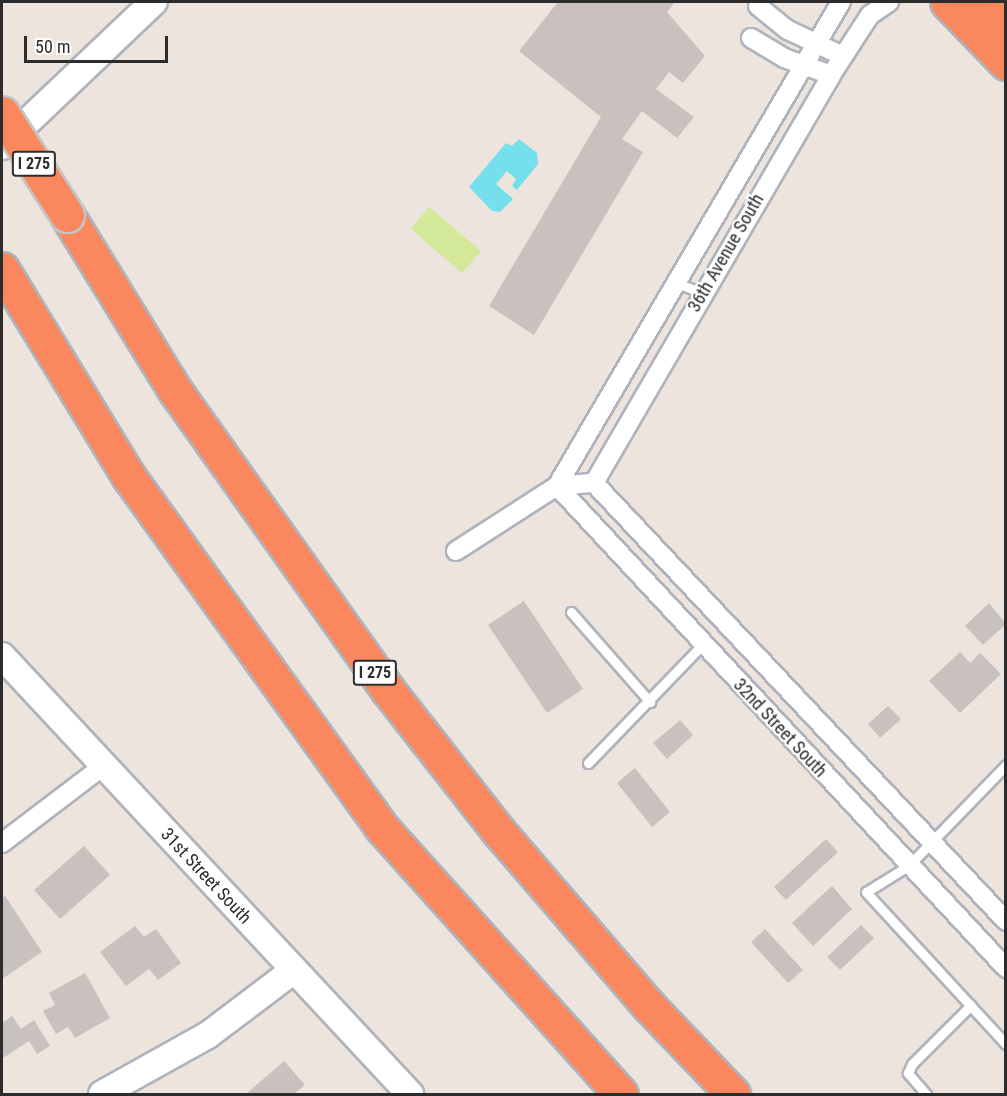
<!DOCTYPE html>
<style>
body{margin:0}
#map{position:relative;width:1007px;height:1096px;overflow:hidden;background:#ede4de;font-family:"Roboto Condensed",sans-serif}
div>[style]{position:absolute}
.pitch>*{inset:0;background:#d3e899}
.water>*{inset:0;background:#75dfeb}
.building>*{inset:0;background:#c8c1be}
.roads{filter:drop-shadow(2px 0 #afb3bc) drop-shadow(-2px 0 #afb3bc) drop-shadow(0 2px #afb3bc) drop-shadow(0 -2px #afb3bc)}
.lane>*{height:9px;margin:-4.5px;padding:0 4.5px;transform-origin:4.5px;border-radius:4.5px;background:#fff}
.street>*{height:18px;margin:-9px;padding:0 9px;transform-origin:9px;border-radius:9px;background:#fff}
.secondary>*{height:26px;margin:-13px;padding:0 13px;transform-origin:13px;border-radius:13px;background:#fff}
.highway>*{height:33px;margin:-16.5px;padding:0 16.5px;transform-origin:16.5px;border-radius:16.5px;background:#fa875d}
.bridges{filter:drop-shadow(2px 0 #c4c4c4) drop-shadow(-2px 0 #c4c4c4) drop-shadow(0 2px #c4c4c4) drop-shadow(0 -2px #c4c4c4)}
.highway-bridge>*{height:33px;margin:-16.5px;padding:0 16.5px;transform-origin:16.5px;border-radius:16.5px;background:#fa875d}
span{translate:-50% -50%;white-space:nowrap;text-align:center;line-height:1.15;-webkit-text-stroke:4.5px #fff;paint-order:stroke}
.shield-label span{padding:2px 4px;background:#fff;border:2px solid;border-radius:4px;-webkit-text-stroke-width:0}
.shield-label{font-size:16px;color:#2c2c2c;font-weight:700}
.street-label{font-size:18px;color:#2c2c2c}
.frame{position:absolute;inset:0;border:3px solid #2c2c2c;pointer-events:none}
.scale{position:absolute;left:24px;top:36px;width:144px;height:27px;box-sizing:border-box;border:3px solid #2c2c2c;border-top:0;padding-left:8px;font-size:18px;line-height:21px;white-space:nowrap;color:#2c2c2c;-webkit-text-stroke:4px #fff;paint-order:stroke}
</style>
<div id="map">
<div class="pitch">
<div style="clip-path:polygon(429px 207px,481px 251px,462px 273px,411px 229px)"></div>
</div>
<div class="water">
<div style="clip-path:polygon(519px 139px,537px 153px,538px 164px,517px 190px,512px 186px,516px 179px,507px 171px,496px 184px,513px 199px,500px 212px,492px 211px,469px 187px,506px 143px,512px 146px)"></div>
</div>
<div class="building">
<div style="clip-path:polygon(558px 2px,675px 2px,667px 12px,705px 56px,683px 83px,669px 72px,656px 89px,694px 117px,677px 138px,642px 111px,622px 139px,643px 152px,534px 335px,489px 306px,601px 117px,519px 51px)"></div>
<div style="clip-path:polygon(524px 601px,583px 689px,547px 713px,488px 625px)"></div>
<div style="clip-path:polygon(989px 603px,1006px 624px,983px 645px,965px 626px)"></div>
<div style="clip-path:polygon(960px 652px,970px 663px,980px 653px,1001px 674px,960px 713px,929px 681px)"></div>
<div style="clip-path:polygon(888px 706px,901px 719px,880px 738px,868px 724px)"></div>
<div style="clip-path:polygon(680px 720px,693px 735px,667px 759px,653px 743px)"></div>
<div style="clip-path:polygon(635px 768px,670px 812px,652px 827px,617px 783px)"></div>
<div style="clip-path:polygon(826px 839px,838px 852px,786px 900px,774px 887px)"></div>
<div style="clip-path:polygon(84px 846px,110px 875px,60px 919px,34px 890px)"></div>
<div style="clip-path:polygon(832px 886px,852px 909px,813px 946px,792px 923px)"></div>
<div style="clip-path:polygon(5px 896px,42px 952px,2px 979px,2px 898px)"></div>
<div style="clip-path:polygon(861px 925px,874px 938px,840px 970px,827px 957px)"></div>
<div style="clip-path:polygon(135px 926px,144px 937px,156px 929px,181px 963px,158px 980px,149px 969px,126px 986px,100px 952px)"></div>
<div style="clip-path:polygon(765px 929px,803px 970px,788px 983px,751px 942px)"></div>
<div style="clip-path:polygon(85px 973px,110px 1018px,75px 1038px,68px 1027px,56px 1034px,43px 1011px,55px 1005px,49px 993px)"></div>
<div style="clip-path:polygon(12px 1016px,21px 1029px,34px 1020px,50px 1046px,37px 1054px,29px 1041px,3px 1058px,2px 1023px)"></div>
<div style="clip-path:polygon(284px 1061px,305px 1085px,294px 1094px,246px 1094px)"></div>
</div>
<div class="roads">
<div class="lane">
<div style="left:674px;top:282px;width:30px;rotate:21deg"></div>
<div style="left:571px;top:612px;width:120px;rotate:48.7deg"></div>
<div style="left:588px;top:763px;width:165px;rotate:-46deg"></div>
<div style="left:1006px;top:765px;width:141px;rotate:134.1deg"></div>
<div style="left:908px;top:866px;width:49px;rotate:148.2deg"></div>
<div style="left:866px;top:892px;width:207px;rotate:47.4deg"></div>
<div style="left:926px;top:1094px;width:28px;rotate:-131deg"></div>
<div style="left:908px;top:1073px;width:10px;rotate:-66deg"></div>
<div style="left:912px;top:1064px;width:83px;rotate:-45deg"></div>
</div>
<div class="street">
<div style="left:758px;top:6px;width:38px;rotate:39deg"></div>
<div style="left:788px;top:30px;width:61px;rotate:25.3deg"></div>
<div style="left:751px;top:38px;width:39px;rotate:31deg"></div>
<div style="left:784px;top:58px;width:50px;rotate:19.9deg"></div>
<div style="left:594px;top:483px;width:601px;rotate:46.75deg"></div>
<div style="left:594px;top:483px;width:472px;rotate:-59.8deg"></div>
<div style="left:831px;top:75px;width:72px;rotate:-57deg"></div>
<div style="left:870px;top:15px;width:23px;rotate:-34deg"></div>
<div style="left:557px;top:486px;width:659px;rotate:47.03deg"></div>
<div style="left:557px;top:486px;width:561px;rotate:-59.6deg"></div>
<div style="left:456px;top:551px;width:120px;rotate:-32.8deg"></div>
<div style="left:557px;top:486px;width:37px;rotate:-5deg"></div>
<div style="left:2px;top:843px;width:127px;rotate:-37.3deg"></div>
</div>
<div class="secondary">
<div style="left:2px;top:146px;width:209px;rotate:-43.5deg"></div>
<div style="left:2px;top:656px;width:599px;rotate:47.03deg"></div>
<div style="left:102px;top:1094px;width:121px;rotate:-29.1deg"></div>
<div style="left:208px;top:1035px;width:108px;rotate:-37.1deg"></div>
</div>
<div class="highway">
<div style="left:947px;top:2px;width:85px;rotate:46deg"></div>
<div style="left:982px;top:2px;width:33px;rotate:44deg"></div>
<div style="left:67px;top:215px;width:208px;rotate:58.4deg"></div>
<div style="left:176px;top:392px;width:364px;rotate:54.6deg"></div>
<div style="left:387px;top:689px;width:183px;rotate:51.9deg"></div>
<div style="left:500px;top:833px;width:227px;rotate:49.3deg"></div>
<div style="left:648px;top:1005px;width:123px;rotate:46.3deg"></div>
<div style="left:2px;top:269px;width:244px;rotate:58.6deg"></div>
<div style="left:129px;top:477px;width:434px;rotate:54.2deg"></div>
<div style="left:383px;top:829px;width:356px;rotate:48.1deg"></div>
</div>
</div>
<div class="bridges">
<div class="highway-bridge">
<div style="left:2px;top:113px;width:121px;rotate:57.5deg"></div>
</div>
</div>
<div class="shield-label">
<span style="left:34px;top:164px">I 275</span>
<span style="left:375px;top:673px">I 275</span>
</div>
<div class="street-label">
<span style="left:726px;top:253px;rotate:-60deg">36th Avenue South</span>
<span style="left:780px;top:728px;rotate:47deg">32nd Street South</span>
<span style="left:206px;top:876px;rotate:47deg">31st Street South</span>
</div>
<div class="frame"></div>
<div class="scale">50 m</div>
</div>
